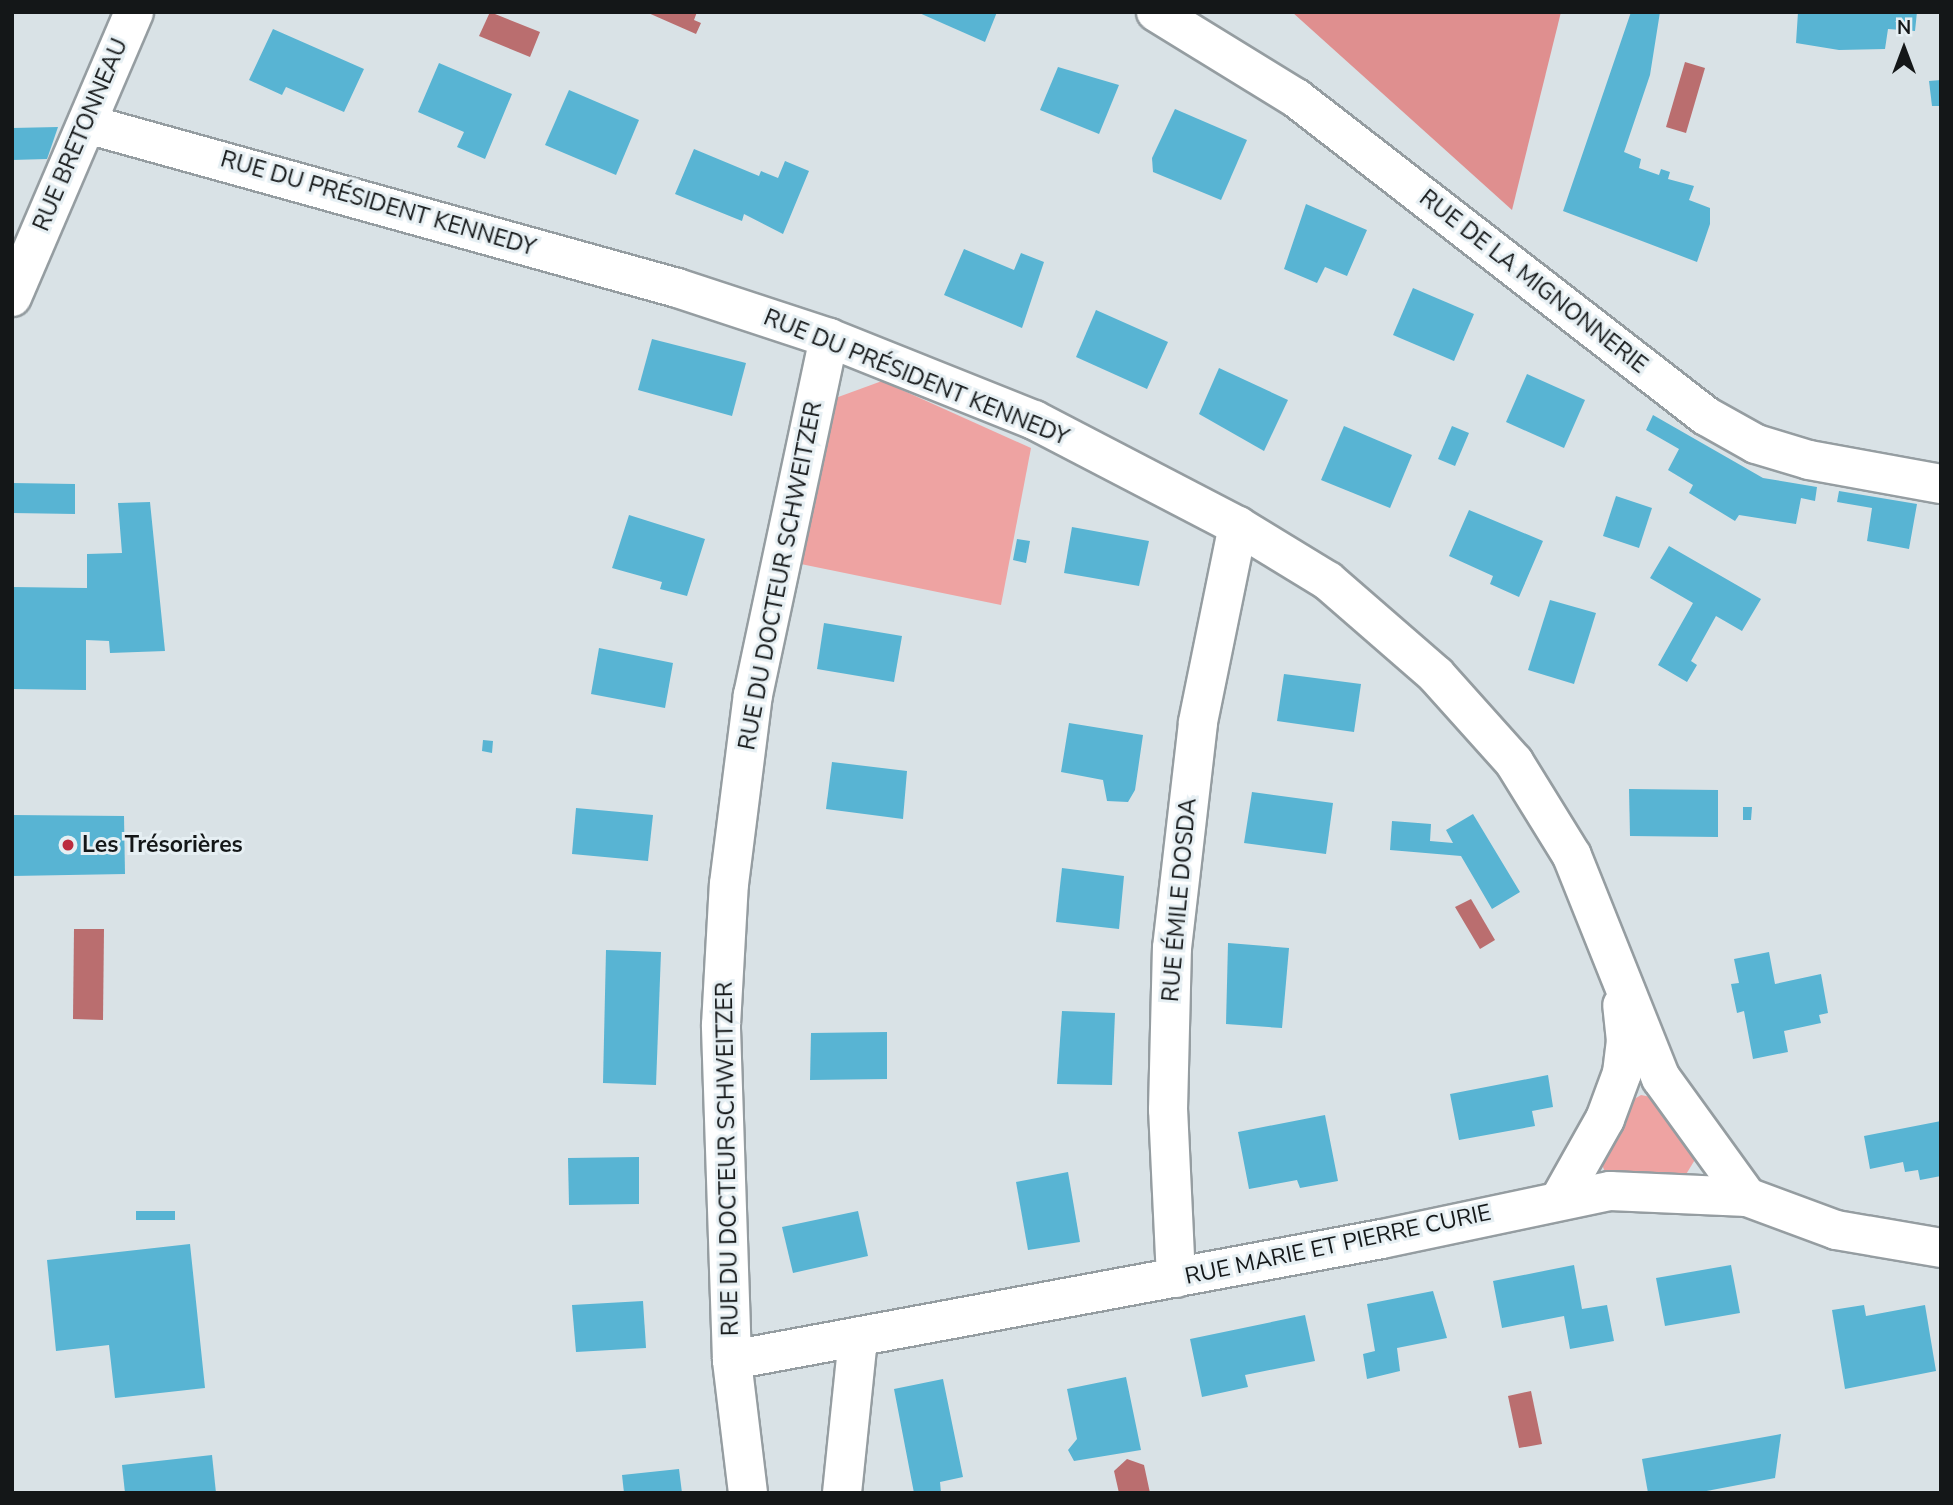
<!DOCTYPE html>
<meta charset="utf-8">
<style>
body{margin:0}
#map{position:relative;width:1953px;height:1505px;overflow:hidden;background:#d9e2e6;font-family:"Nunito Sans",sans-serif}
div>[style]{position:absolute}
.green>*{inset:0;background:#eea3a2}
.forest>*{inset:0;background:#df8f8f}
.water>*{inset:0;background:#ba6e6f}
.building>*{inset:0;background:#58b4d3}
.roads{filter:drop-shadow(2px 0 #959da1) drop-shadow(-2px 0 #959da1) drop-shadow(0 2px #959da1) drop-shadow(0 -2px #959da1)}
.minor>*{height:38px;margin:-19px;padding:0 19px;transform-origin:19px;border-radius:19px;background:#fff}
.tertiary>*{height:38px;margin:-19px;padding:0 19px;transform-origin:19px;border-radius:19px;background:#fff}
.dots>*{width:19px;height:19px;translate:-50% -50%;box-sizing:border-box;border:4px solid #e6eff3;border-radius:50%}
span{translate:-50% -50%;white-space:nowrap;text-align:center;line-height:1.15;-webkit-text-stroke:6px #e6eff3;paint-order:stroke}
.street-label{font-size:23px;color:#141718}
.poi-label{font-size:23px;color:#141718;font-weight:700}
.left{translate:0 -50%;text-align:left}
.frame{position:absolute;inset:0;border:14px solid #141718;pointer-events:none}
.north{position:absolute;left:1869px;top:14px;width:70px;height:70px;-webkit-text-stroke:5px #e6eff3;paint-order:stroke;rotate:0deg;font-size:19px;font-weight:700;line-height:28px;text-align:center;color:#141718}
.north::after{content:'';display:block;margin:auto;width:24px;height:32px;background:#141718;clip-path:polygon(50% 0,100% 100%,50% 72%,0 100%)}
</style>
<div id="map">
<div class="green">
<div style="clip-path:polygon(882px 381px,1031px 448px,1001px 605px,796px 563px,830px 400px)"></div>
<div style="clip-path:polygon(1641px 1095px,1651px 1097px,1696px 1158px,1685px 1176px,1605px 1172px,1601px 1162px,1631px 1101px)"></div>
</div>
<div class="forest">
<div style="clip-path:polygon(1292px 12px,1561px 12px,1512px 210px)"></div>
</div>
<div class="water">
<div style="clip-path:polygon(490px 12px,540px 32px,530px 57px,479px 36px)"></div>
<div style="clip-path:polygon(646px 12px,697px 12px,694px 20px,701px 23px,696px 34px)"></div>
<div style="clip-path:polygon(1685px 62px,1705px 68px,1686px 133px,1666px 127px)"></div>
<div style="clip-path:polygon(1471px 899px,1495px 940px,1480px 949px,1455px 907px)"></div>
<div style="clip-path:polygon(74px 929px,104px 929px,103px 1020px,73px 1019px)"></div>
<div style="clip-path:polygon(1531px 1391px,1542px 1444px,1519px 1448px,1508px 1396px)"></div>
<div style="clip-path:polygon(1127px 1459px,1144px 1465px,1150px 1493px,1119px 1493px,1114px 1471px)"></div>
</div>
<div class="building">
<div style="clip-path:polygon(917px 12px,997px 12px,985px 42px)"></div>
<div style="clip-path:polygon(1631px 12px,1660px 12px,1650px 75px,1624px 152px,1641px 159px,1639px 168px,1659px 175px,1661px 169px,1670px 172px,1668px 179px,1694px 186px,1689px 200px,1710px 208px,1710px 224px,1697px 262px,1563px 211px)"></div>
<div style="clip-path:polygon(1798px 12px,1917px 12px,1915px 31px,1888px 29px,1885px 49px,1839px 50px,1796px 43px)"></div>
<div style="clip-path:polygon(273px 29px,364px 69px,344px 112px,286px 87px,282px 95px,249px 80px)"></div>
<div style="clip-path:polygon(439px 63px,512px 94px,485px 159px,457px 147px,464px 132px,418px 112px)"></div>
<div style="clip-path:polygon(1058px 67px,1119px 85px,1099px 134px,1040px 110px)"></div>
<div style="clip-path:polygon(1941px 80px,1941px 106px,1932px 106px,1929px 81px)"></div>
<div style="clip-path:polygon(569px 90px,639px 120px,616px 175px,545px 145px)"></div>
<div style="clip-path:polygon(1175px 109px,1247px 140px,1221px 200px,1153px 172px,1152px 158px)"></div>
<div style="clip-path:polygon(58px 127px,47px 159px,12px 160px,12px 128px)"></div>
<div style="clip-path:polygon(694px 149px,759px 176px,761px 171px,778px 178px,785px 161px,809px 171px,783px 234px,744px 214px,742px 221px,675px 194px)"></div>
<div style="clip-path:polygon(1306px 204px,1367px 230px,1347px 276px,1325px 267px,1317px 283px,1284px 269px)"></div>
<div style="clip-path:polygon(964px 249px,1014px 270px,1021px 253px,1044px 262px,1022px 328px,944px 295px)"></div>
<div style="clip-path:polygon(1413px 288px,1474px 314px,1454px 361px,1393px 335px)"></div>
<div style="clip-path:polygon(1096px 310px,1168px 342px,1147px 389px,1076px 357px)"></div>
<div style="clip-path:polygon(652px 339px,746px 363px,732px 416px,638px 390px)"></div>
<div style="clip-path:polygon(1219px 368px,1288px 400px,1264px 451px,1199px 414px)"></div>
<div style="clip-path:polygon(1527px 374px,1585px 400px,1564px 448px,1506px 422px)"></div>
<div style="clip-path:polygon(1653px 415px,1763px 478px,1817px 487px,1815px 501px,1801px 498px,1796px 524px,1739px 515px,1735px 521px,1689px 493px,1693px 485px,1668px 470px,1679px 449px,1646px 430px)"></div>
<div style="clip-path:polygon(1344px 426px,1412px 455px,1390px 508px,1321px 480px)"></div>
<div style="clip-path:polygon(1452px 426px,1469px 433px,1455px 466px,1438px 459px)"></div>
<div style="clip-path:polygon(12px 483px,75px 484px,75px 514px,12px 513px)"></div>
<div style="clip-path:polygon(1839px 491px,1917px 504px,1909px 549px,1867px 541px,1872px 508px,1837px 502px)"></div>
<div style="clip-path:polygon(1616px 496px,1652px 508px,1639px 548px,1603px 536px)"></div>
<div style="clip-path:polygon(150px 502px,165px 651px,110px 653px,109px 641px,86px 640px,86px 690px,12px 689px,12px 587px,87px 588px,87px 554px,122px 553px,118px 503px)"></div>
<div style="clip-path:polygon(1469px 510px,1543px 541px,1519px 597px,1490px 584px,1493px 576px,1449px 556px)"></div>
<div style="clip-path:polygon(629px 515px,705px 539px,687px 596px,660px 589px,662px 582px,612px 568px)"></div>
<div style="clip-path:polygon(1072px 527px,1149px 541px,1139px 586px,1064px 573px)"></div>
<div style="clip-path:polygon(1017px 539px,1030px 541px,1026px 563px,1013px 560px)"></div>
<div style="clip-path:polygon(1669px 546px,1761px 599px,1742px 631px,1716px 616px,1691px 661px,1697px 665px,1687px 682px,1658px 665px,1693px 603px,1650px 578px)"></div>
<div style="clip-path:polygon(1550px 600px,1596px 613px,1574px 684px,1528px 670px)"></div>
<div style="clip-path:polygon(824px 623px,902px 636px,894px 682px,817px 669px)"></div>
<div style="clip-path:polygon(599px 648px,673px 663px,665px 708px,591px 694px)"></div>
<div style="clip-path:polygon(1284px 674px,1361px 684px,1354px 732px,1277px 721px)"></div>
<div style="clip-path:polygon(1069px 723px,1143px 735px,1135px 790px,1128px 802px,1107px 801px,1103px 780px,1061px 772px)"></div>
<div style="clip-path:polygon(483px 740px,493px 741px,492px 753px,482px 751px)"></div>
<div style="clip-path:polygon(832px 762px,907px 771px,903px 819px,826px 809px)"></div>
<div style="clip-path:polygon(1629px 789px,1718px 790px,1718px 837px,1630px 836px)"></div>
<div style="clip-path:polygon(1252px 792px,1333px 803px,1326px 854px,1244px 843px)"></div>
<div style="clip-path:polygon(1743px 807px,1752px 807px,1751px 820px,1743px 820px)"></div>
<div style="clip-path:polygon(576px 808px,653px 815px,648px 861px,572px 854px)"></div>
<div style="clip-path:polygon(1473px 814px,1520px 892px,1492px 909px,1461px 856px,1390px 850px,1392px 821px,1431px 824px,1430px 841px,1453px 843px,1446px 830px)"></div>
<div style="clip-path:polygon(12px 815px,124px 816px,125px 874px,12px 876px)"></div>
<div style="clip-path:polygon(1062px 868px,1124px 876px,1119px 929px,1056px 922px)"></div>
<div style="clip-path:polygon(1228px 943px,1289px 948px,1282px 1028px,1226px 1024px)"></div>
<div style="clip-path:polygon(606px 950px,661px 952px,656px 1085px,603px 1083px)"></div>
<div style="clip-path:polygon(1769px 952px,1775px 984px,1821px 974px,1828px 1013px,1819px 1015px,1821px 1023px,1784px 1031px,1788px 1052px,1753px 1059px,1744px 1011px,1737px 1013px,1731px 984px,1739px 983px,1734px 959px)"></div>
<div style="clip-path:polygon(1062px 1011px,1115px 1013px,1112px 1085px,1057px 1084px)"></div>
<div style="clip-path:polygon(887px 1032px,887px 1079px,810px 1080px,811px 1033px)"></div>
<div style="clip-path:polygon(1548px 1075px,1553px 1107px,1532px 1111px,1535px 1126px,1459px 1140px,1450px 1094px)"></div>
<div style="clip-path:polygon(1325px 1115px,1338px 1181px,1300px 1188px,1297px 1180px,1249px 1189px,1238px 1132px)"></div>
<div style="clip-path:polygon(1941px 1121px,1941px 1176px,1920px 1180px,1918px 1170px,1905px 1172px,1903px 1162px,1870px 1169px,1864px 1136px)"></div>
<div style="clip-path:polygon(639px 1157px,639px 1204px,569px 1205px,568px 1158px)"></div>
<div style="clip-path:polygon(1068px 1172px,1080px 1242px,1028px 1250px,1016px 1182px)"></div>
<div style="clip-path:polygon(136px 1211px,175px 1211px,175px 1220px,136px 1220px)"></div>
<div style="clip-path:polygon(858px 1211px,868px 1256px,793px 1273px,782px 1227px)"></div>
<div style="clip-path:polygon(190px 1244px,205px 1388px,115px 1398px,109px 1345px,56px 1351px,47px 1260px)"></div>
<div style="clip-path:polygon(1574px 1265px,1582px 1309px,1607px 1305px,1614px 1341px,1570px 1349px,1564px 1316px,1502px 1328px,1493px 1281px)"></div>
<div style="clip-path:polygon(1731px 1265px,1740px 1313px,1665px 1326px,1656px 1278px)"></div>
<div style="clip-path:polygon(1433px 1291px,1447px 1338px,1397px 1348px,1400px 1371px,1367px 1379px,1363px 1354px,1375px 1351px,1367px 1304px)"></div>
<div style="clip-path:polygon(643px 1301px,646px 1348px,576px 1352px,572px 1305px)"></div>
<div style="clip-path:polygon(1864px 1305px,1866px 1316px,1925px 1305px,1936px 1371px,1845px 1389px,1832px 1310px)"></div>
<div style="clip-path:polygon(1305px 1315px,1315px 1361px,1245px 1375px,1248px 1387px,1202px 1397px,1190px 1339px)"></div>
<div style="clip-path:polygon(1126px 1377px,1141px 1450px,1074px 1461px,1068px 1450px,1077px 1439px,1067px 1389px)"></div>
<div style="clip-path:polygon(943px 1379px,963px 1477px,940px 1482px,941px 1493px,914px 1493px,894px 1389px)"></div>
<div style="clip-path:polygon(1781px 1434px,1775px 1478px,1696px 1493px,1648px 1493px,1642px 1459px)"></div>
<div style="clip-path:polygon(212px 1455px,216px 1493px,125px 1493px,122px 1465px)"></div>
<div style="clip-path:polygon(679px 1469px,682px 1493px,624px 1493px,622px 1475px)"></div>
</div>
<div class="roads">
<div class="minor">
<div style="left:87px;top:124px;width:612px;rotate:15.53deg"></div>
<div style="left:677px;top:288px;width:160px;rotate:18.2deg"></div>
<div style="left:829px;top:338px;width:221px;rotate:21.8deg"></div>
<div style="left:1034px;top:420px;width:230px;rotate:27.5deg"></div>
<div style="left:1238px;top:526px;width:105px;rotate:31.4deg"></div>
<div style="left:1328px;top:581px;width:143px;rotate:41deg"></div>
<div style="left:1436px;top:675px;width:117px;rotate:48.1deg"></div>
<div style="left:1514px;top:762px;width:110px;rotate:58.3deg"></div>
<div style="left:1572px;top:856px;width:239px;rotate:68.2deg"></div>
<div style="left:1661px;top:1078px;width:147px;rotate:54.1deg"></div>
<div style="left:1561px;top:1197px;width:90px;rotate:-60.6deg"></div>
<div style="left:1605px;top:1119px;width:49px;rotate:-69.7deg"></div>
<div style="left:1622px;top:1073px;width:32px;rotate:-83deg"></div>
<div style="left:1626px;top:1041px;width:36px;rotate:-96deg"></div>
<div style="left:1176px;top:1278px;width:168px;rotate:-92.7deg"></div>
<div style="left:1168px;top:1110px;width:162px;rotate:-88.6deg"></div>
<div style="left:1172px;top:948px;width:227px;rotate:-83.4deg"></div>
<div style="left:1198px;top:722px;width:200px;rotate:-78.5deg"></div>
<div style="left:732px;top:1360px;width:661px;rotate:-10.55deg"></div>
<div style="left:1382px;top:1239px;width:233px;rotate:-11.9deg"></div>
<div style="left:1610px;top:1191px;width:137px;rotate:2.5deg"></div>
<div style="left:1747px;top:1197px;width:95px;rotate:20.3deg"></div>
<div style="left:1836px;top:1230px;width:107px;rotate:9.7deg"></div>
<div style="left:748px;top:1493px;width:134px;rotate:-96.9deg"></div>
<div style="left:732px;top:1360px;width:335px;rotate:-91.9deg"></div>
<div style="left:721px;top:1025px;width:141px;rotate:-86.8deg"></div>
<div style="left:729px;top:884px;width:191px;rotate:-82.8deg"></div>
<div style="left:753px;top:695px;width:365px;rotate:-78deg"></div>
<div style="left:842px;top:1493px;width:157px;rotate:-84.1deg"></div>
</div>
<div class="tertiary">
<div style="left:1156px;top:12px;width:164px;rotate:31.6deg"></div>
<div style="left:1296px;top:98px;width:519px;rotate:37.8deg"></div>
<div style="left:1706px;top:416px;width:57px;rotate:29.2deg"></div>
<div style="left:1756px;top:444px;width:55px;rotate:16.8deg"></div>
<div style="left:1809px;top:460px;width:134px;rotate:10.3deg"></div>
<div style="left:12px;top:297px;width:310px;rotate:-66.8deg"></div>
</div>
</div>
<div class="dots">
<div style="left:68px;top:845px;background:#bc2c3e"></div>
</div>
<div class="street-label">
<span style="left:81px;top:135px;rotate:-67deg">RUE BRETONNEAU</span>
<span style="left:378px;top:204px;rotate:16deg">RUE DU PRÉSIDENT KENNEDY</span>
<span style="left:1533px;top:282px;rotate:38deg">RUE DE LA MIGNONNERIE</span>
<span style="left:916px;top:378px;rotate:22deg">RUE DU PRÉSIDENT KENNEDY</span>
<span style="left:781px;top:576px;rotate:-79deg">RUE DU DOCTEUR SCHWEITZER</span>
<span style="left:1180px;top:900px;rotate:-85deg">RUE ÉMILE DOSDA</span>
<span style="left:728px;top:1159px;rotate:-91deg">RUE DU DOCTEUR SCHWEITZER</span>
<span style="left:1338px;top:1245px;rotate:-12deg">RUE MARIE ET PIERRE CURIE</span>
</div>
<div class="poi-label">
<span class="left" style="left:82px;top:845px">Les Trésorières</span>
</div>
<div class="frame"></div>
<div class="north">N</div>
</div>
